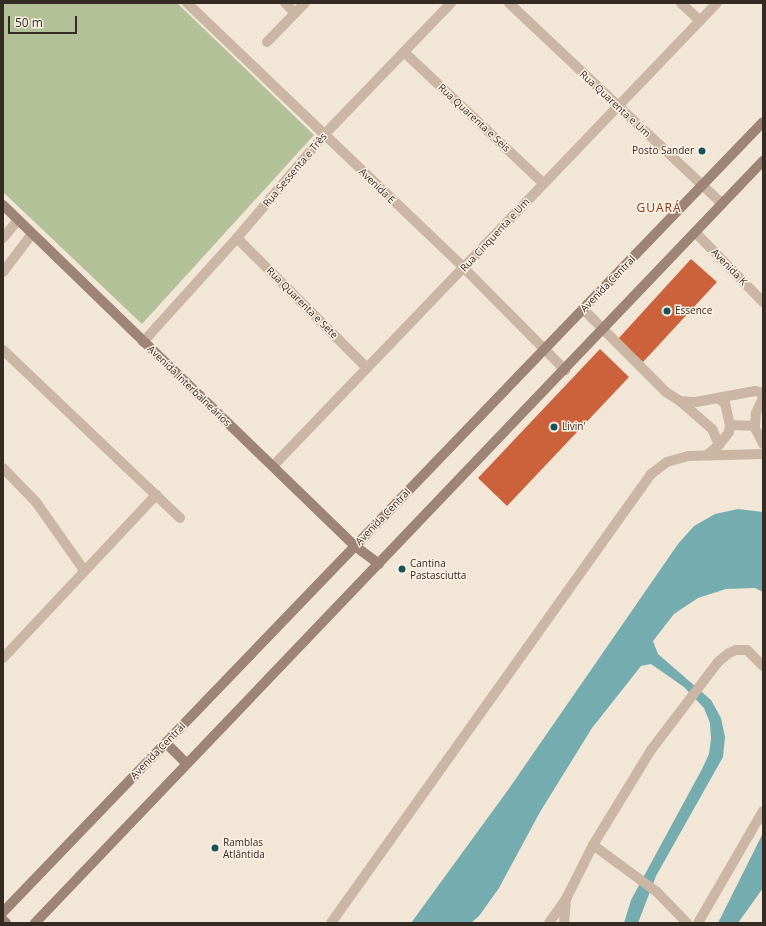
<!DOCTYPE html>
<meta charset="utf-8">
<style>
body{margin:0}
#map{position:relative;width:766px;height:926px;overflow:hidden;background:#f2e6d7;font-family:"Open Sans",sans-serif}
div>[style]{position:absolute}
.green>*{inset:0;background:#b2c197}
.water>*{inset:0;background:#75acb0}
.building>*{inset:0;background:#cc623b}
.street>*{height:10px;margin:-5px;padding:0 5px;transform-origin:5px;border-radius:5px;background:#cab6a3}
.secondary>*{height:10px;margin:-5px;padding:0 5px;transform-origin:5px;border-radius:5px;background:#9e8474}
.dots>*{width:11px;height:11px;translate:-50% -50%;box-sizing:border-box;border:2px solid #faf0e3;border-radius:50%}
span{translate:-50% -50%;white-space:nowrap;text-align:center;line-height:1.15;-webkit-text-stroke:3px #faf0e3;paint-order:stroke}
.street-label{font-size:10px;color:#352b25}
.poi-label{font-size:10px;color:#352b25}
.right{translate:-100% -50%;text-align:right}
.left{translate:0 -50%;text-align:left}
.quarter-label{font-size:12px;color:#88371a;letter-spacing:1px}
.frame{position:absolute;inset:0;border:4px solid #352b25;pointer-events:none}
.scale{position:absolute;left:8px;top:16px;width:69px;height:18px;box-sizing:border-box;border:2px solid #352b25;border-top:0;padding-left:5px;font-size:12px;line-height:14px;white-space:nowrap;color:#352b25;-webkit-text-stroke:3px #faf0e3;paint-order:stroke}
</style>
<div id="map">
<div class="green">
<div style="clip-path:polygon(3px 3px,177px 3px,314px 135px,142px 324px,3px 192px)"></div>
</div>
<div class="water">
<div style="clip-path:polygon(738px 509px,763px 512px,763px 592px,755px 588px,726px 589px,698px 598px,674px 614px,653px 641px,658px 654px,711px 700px,721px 718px,725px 737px,723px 757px,656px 876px,638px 923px,624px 923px,631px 900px,702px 769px,709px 754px,711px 739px,710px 723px,704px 708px,684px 687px,651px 664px,641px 666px,592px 728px,540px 812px,499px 888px,479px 916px,471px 923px,411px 923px,508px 790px,678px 544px,694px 526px,715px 514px)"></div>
<div style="clip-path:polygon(763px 833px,763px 888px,738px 923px,718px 923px)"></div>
</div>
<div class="building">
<div style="clip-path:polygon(691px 259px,717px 282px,643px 362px,618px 339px)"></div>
<div style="clip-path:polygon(600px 349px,629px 377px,507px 506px,478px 478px)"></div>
</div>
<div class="street">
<div style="left:187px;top:3px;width:383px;rotate:43.7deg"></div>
<div style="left:464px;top:268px;width:144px;rotate:45.3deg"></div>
<div style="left:285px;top:3px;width:14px;rotate:45deg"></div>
<div style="left:509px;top:3px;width:293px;rotate:43.3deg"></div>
<div style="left:681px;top:3px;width:26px;rotate:43deg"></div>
<div style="left:267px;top:42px;width:54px;rotate:-45.7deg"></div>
<div style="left:404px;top:52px;width:191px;rotate:43.3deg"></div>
<div style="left:695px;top:232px;width:98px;rotate:45.8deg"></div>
<div style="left:3px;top:238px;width:23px;rotate:-50deg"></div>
<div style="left:237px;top:238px;width:184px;rotate:45deg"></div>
<div style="left:3px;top:272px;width:48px;rotate:-52.7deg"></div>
<div style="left:583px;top:309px;width:117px;rotate:45deg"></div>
<div style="left:666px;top:392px;width:17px;rotate:33deg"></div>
<div style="left:680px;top:401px;width:16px;rotate:4deg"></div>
<div style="left:696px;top:402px;width:60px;rotate:-10.6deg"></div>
<div style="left:755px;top:391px;width:8px;rotate:14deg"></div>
<div style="left:143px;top:342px;width:140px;rotate:-47.9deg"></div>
<div style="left:237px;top:238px;width:135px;rotate:-49.8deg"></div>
<div style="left:324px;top:135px;width:183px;rotate:-46.1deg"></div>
<div style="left:3px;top:350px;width:244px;rotate:43.5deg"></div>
<div style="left:763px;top:398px;width:17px;rotate:115deg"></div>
<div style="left:756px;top:413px;width:15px;rotate:94deg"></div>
<div style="left:755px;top:428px;width:18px;rotate:63deg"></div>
<div style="left:680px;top:401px;width:43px;rotate:41.2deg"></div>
<div style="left:712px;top:429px;width:17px;rotate:66deg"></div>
<div style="left:730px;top:425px;width:25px;rotate:2deg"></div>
<div style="left:707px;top:455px;width:16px;rotate:-40deg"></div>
<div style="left:719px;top:445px;width:16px;rotate:-52deg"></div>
<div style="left:729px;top:432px;width:7px;rotate:-82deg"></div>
<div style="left:730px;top:425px;width:23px;rotate:-103deg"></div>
<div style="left:725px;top:403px;width:9px;rotate:-148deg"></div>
<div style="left:273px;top:466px;width:641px;rotate:-46.2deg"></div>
<div style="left:3px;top:468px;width:47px;rotate:45.9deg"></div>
<div style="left:36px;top:502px;width:83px;rotate:54.8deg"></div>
<div style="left:3px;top:658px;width:224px;rotate:-46.8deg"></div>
<div style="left:593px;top:845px;width:79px;rotate:36.3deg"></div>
<div style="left:657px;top:892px;width:43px;rotate:45.9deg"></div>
<div style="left:331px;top:923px;width:551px;rotate:-54.52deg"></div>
<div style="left:651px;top:474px;width:20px;rotate:-37deg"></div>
<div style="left:667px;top:462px;width:22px;rotate:-16deg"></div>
<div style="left:688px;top:456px;width:75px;rotate:-1.5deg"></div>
<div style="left:549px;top:923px;width:32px;rotate:-55deg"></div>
<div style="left:567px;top:897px;width:58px;rotate:-63.4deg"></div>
<div style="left:593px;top:845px;width:111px;rotate:-58.6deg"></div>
<div style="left:651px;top:750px;width:111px;rotate:-52.7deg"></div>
<div style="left:718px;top:662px;width:14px;rotate:-39deg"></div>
<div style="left:729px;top:653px;width:8px;rotate:-23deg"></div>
<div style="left:736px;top:650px;width:11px"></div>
<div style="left:747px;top:650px;width:23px;rotate:45deg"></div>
<div style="left:564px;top:923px;width:24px;rotate:-85deg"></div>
<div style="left:698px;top:923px;width:129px;rotate:-59.9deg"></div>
</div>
<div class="secondary">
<div style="left:3px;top:205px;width:490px;rotate:44.1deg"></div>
<div style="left:355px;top:546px;width:30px;rotate:37deg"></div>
<div style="left:166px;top:743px;width:28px;rotate:45deg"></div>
<div style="left:3px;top:912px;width:1096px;rotate:-46.11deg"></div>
<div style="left:3px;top:920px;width:4px;rotate:45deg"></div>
<div style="left:35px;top:923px;width:1054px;rotate:-46.31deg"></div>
</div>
<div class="dots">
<div style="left:702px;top:151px;background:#195258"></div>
<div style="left:667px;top:311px;background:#195258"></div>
<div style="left:554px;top:427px;background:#195258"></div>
<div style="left:402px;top:569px;background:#195258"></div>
<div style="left:215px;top:848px;background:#195258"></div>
</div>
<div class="street-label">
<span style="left:615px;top:104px;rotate:43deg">Rua Quarenta e Um</span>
<span style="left:474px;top:118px;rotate:43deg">Rua Quarenta e Seis</span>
<span style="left:295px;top:170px;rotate:-50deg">Rua Sessenta e Três</span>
<span style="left:377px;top:186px;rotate:44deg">Avenida E</span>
<span style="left:495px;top:235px;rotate:-47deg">Rua Cinquenta e Um</span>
<span style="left:729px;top:267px;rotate:46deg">Avenida K</span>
<span style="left:608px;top:284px;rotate:-46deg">Avenida Central</span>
<span style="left:302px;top:303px;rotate:45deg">Rua Quarenta e Sete</span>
<span style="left:189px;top:386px;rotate:44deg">Avenida Interbalneários</span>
<span style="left:383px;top:517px;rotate:-46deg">Avenida Central</span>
<span style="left:158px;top:751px;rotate:-46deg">Avenida Central</span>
</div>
<div class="poi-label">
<span class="right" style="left:694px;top:151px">Posto Sander</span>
<span class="left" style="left:675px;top:311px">Essence</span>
<span class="left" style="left:562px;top:427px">Livin'</span>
<span class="left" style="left:410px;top:569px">Cantina<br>Pastasciutta</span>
<span class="left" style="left:223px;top:848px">Ramblas<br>Atlântida</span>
</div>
<div class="quarter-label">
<span style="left:659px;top:208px">GUARÁ</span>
</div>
<div class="frame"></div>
<div class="scale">50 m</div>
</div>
